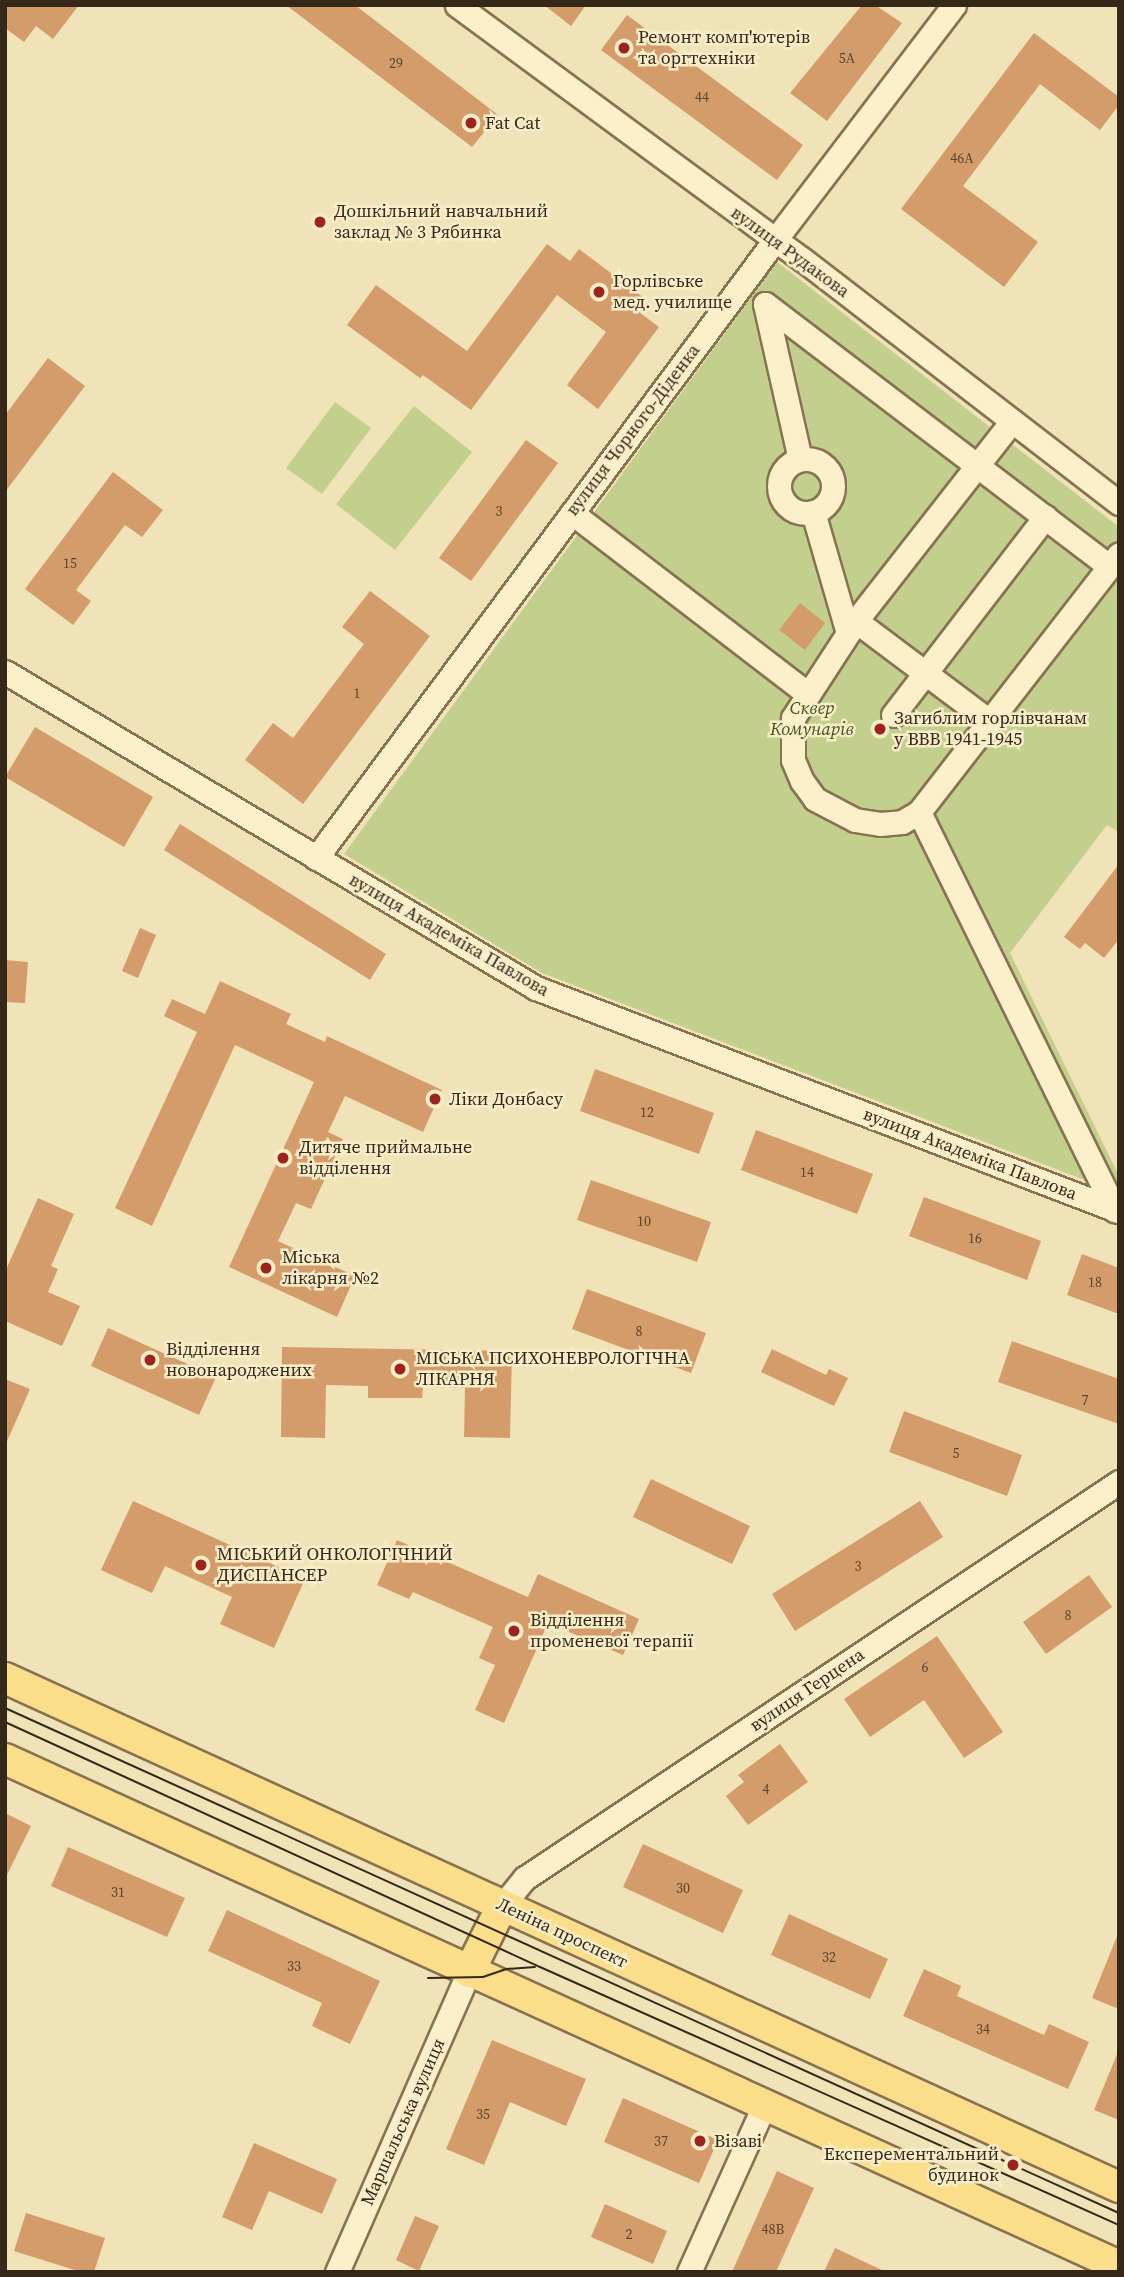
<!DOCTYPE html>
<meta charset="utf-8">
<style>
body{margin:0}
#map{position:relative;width:1124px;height:2277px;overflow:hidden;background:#f1e3b8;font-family:"Source Serif 4",serif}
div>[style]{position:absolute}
.green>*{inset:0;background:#c3cf8c}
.building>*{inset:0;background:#d39c6a}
.roads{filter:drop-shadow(2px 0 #887252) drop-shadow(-2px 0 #887252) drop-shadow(0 2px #887252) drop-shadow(0 -2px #887252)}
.minor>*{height:23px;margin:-11.5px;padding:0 11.5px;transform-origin:11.5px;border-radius:11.5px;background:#fcf0cb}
.minor>.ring{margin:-11.5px;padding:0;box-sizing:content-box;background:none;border:23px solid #fcf0cb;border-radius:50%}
.major>*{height:30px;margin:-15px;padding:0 15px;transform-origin:15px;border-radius:15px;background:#fade8a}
.tram>*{height:2px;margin:-1px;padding:0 1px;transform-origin:1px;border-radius:1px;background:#352819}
.dots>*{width:19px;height:19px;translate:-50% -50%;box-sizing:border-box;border:4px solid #f8edc8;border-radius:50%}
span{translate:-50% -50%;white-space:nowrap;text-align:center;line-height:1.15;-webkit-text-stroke:5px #f8edc8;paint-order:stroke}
.number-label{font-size:14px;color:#5c452d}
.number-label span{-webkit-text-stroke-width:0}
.poi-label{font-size:18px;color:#352819}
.left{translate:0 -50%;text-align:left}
.right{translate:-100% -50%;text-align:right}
.street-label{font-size:18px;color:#352819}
.park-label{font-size:18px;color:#43541d;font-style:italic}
.frame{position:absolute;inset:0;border:7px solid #352819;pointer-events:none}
</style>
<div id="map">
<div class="green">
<div style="clip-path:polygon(777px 262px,1119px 527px,1119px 832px,1107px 825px,1010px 953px,1119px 1176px,1119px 1193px,542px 973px,344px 854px)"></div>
<div style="clip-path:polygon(335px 402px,371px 428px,322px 494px,286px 468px)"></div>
<div style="clip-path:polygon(414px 406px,472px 452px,395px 550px,336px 504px)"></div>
</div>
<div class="building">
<div style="clip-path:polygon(5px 5px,79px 5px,53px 39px,36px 26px,24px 42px,5px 28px)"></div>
<div style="clip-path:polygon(286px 5px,355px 5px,498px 115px,472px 147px)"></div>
<div style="clip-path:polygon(544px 5px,586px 5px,571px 26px)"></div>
<div style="clip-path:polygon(862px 5px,875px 5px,902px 23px,827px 121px,790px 93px)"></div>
<div style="clip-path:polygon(627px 15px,803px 145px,777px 180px,601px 50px)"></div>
<div style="clip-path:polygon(1034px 33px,1119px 97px,1119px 105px,1100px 130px,1040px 84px,963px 186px,1038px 242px,1004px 287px,901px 209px)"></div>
<div style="clip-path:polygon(547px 244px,570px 261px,579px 249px,644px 298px,635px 309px,659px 327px,598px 409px,567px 385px,606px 332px,557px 295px,471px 410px,423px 375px,420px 378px,347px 325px,376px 285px,467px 351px)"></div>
<div style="clip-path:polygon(48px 358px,85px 386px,5px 492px,5px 415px)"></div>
<div style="clip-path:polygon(526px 440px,558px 463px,471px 581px,439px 558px)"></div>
<div style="clip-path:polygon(113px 472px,163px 510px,142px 537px,125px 525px,76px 590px,91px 601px,73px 625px,25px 589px)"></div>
<div style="clip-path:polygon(370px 591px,430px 636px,303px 804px,245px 760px,273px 723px,293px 738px,364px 644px,342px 627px)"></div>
<div style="clip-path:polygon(800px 603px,825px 623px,805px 650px,779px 630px)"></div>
<div style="clip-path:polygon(35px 727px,153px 797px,124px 847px,5px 777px)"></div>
<div style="clip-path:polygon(180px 824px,386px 954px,370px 980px,164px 850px)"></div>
<div style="clip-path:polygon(1119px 864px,1119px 939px,1104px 958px,1085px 943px,1080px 949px,1064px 937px)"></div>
<div style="clip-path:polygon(140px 928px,156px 935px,138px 978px,122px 971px)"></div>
<div style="clip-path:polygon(5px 960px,28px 962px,25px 1003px,5px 1002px)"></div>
<div style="clip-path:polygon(220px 981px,291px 1014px,286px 1024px,325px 1042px,327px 1036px,442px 1090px,423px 1132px,345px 1096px,328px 1132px,343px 1139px,311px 1209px,296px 1203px,278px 1241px,355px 1276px,337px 1317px,229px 1267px,314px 1082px,235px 1045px,152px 1226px,115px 1208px,197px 1032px,164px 1016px,172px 999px,205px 1014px)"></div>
<div style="clip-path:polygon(595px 1069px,714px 1113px,699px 1154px,580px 1111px)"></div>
<div style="clip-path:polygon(756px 1130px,873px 1174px,857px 1214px,741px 1170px)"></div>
<div style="clip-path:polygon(591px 1180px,711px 1222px,697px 1262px,577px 1220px)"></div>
<div style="clip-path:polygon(924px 1197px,1041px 1241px,1027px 1280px,909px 1236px)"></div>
<div style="clip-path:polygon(38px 1198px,74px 1214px,51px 1266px,58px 1269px,48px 1292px,80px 1306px,62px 1346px,5px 1321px,5px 1272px)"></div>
<div style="clip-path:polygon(1082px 1254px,1119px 1268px,1119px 1314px,1067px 1295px)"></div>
<div style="clip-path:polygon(587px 1289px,706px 1333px,691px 1373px,572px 1329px)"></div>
<div style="clip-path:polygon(108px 1328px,216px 1377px,199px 1415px,91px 1366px)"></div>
<div style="clip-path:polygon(1012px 1341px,1119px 1379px,1119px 1424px,998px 1382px)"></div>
<div style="clip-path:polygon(282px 1347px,512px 1351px,510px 1438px,464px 1437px,465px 1388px,423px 1387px,422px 1398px,368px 1398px,368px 1386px,326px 1385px,325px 1438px,281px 1437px)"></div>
<div style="clip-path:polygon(772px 1349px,826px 1375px,829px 1369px,848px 1378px,834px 1406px,761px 1372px)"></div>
<div style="clip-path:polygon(5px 1379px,30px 1389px,5px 1446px)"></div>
<div style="clip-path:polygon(904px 1411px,1022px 1455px,1007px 1496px,889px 1452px)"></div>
<div style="clip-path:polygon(651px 1479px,750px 1526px,732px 1564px,633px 1517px)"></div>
<div style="clip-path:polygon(133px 1501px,305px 1579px,274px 1648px,220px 1624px,232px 1597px,165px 1566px,152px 1593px,101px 1570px)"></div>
<div style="clip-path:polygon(920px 1501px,943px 1537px,795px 1631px,772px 1594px)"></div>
<div style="clip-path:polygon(397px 1540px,528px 1597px,538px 1574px,639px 1619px,623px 1655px,548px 1623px,504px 1723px,475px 1710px,495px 1665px,479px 1658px,493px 1627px,413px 1592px,409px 1599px,377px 1585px)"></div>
<div style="clip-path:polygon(1089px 1575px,1112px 1607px,1046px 1654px,1023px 1622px)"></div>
<div style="clip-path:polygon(937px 1636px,1003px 1732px,964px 1758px,924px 1700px,870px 1737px,844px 1699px)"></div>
<div style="clip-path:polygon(780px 1744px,808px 1782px,748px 1825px,726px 1796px,744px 1782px,738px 1775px)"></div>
<div style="clip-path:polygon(5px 1813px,31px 1826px,5px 1879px)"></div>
<div style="clip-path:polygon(643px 1844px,743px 1890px,723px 1933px,623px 1887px)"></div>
<div style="clip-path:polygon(68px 1847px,185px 1898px,167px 1937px,51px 1886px)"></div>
<div style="clip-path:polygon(227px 1910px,380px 1981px,350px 2044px,312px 2026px,322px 2003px,208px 1951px)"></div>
<div style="clip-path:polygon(789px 1914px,888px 1959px,870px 1999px,771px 1955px)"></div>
<div style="clip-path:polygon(1118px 1934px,1119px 1934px,1119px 2009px,1092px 1998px)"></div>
<div style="clip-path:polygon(924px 1969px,961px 1986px,957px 1996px,1044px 2035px,1049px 2024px,1089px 2042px,1068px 2089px,903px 2016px)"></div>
<div style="clip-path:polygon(492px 2040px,586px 2079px,566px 2126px,510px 2102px,484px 2165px,446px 2149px)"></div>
<div style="clip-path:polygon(1118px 2052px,1119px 2052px,1119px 2120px,1094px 2110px)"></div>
<div style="clip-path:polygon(623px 2098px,718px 2140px,699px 2183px,604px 2142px)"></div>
<div style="clip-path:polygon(254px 2143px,337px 2179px,322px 2214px,269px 2191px,252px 2230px,222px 2217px)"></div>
<div style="clip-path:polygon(777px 2171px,814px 2188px,776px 2272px,732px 2272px)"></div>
<div style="clip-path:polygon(605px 2204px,667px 2231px,653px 2264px,591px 2237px)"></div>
<div style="clip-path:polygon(26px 2213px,105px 2238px,94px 2272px,81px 2272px,14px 2251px)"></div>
<div style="clip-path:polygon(415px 2216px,439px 2226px,419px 2271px,396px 2260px)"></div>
<div style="clip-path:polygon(835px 2248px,886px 2272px,824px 2272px)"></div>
</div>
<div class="roads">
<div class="minor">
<div style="left:457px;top:5px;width:428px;rotate:36.4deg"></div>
<div style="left:802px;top:259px;width:400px;rotate:37.6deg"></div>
<div style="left:765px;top:304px;width:432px;rotate:37.3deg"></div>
<div style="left:765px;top:304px;width:159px;rotate:77.3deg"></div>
<div style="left:1012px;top:421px;width:254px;rotate:128deg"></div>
<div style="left:856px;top:621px;width:116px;rotate:123deg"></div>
<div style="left:793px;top:718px;width:42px;rotate:90deg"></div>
<div style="left:793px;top:760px;width:23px;rotate:67deg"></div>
<div style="left:802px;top:781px;width:22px;rotate:54deg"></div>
<div style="left:815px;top:799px;width:45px;rotate:27.7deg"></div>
<div style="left:855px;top:820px;width:25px;rotate:9deg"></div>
<div style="left:880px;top:824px;width:22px;rotate:-5deg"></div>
<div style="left:902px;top:822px;width:20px;rotate:-30deg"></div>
<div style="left:919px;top:812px;width:326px;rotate:-52.2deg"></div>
<div class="ring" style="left:779px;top:459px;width:31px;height:31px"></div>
<div style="left:813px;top:512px;width:126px;rotate:73.9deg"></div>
<div style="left:572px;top:513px;width:296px;rotate:37.5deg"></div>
<div style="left:856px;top:621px;width:166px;rotate:36.9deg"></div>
<div style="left:5px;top:672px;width:618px;rotate:30.76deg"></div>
<div style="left:536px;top:988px;width:624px;rotate:20.93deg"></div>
<div style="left:893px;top:715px;width:250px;rotate:-52.5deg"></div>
<div style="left:919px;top:812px;width:444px;rotate:63.8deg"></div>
<div style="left:316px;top:858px;width:770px;rotate:-53.4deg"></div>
<div style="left:775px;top:240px;width:295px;rotate:-52.7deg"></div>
<div style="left:502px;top:1906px;width:36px;rotate:-51deg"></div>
<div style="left:525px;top:1878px;width:714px;rotate:-33.69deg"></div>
<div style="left:337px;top:2272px;width:328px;rotate:-66.3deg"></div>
<div style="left:689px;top:2272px;width:184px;rotate:-65.7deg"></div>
</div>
<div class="major">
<div style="left:5px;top:1678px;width:1225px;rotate:24.56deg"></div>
<div style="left:5px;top:1759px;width:1224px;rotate:24.47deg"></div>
<div style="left:469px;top:1972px;width:74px;rotate:-63.4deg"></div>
</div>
</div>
<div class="tram">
<div style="left:5px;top:1708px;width:1223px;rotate:24.39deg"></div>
<div style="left:5px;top:1722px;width:588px;rotate:24.61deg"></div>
<div style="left:540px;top:1967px;width:634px;rotate:24.02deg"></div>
<div style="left:428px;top:1978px;width:55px;rotate:-1deg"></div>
<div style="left:483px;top:1977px;width:24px;rotate:-19deg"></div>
<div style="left:506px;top:1969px;width:29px;rotate:-4deg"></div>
</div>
<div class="dots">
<div style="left:624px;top:48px;background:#9c241d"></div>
<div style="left:471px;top:123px;background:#9c241d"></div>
<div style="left:320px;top:222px;background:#9c241d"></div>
<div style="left:599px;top:292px;background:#9c241d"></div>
<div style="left:880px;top:729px;background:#9c241d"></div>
<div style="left:435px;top:1099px;background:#9c241d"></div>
<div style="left:283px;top:1158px;background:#9c241d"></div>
<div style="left:266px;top:1268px;background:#9c241d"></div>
<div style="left:150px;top:1360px;background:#9c241d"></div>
<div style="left:400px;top:1369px;background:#9c241d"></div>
<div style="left:201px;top:1565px;background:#9c241d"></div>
<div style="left:514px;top:1631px;background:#9c241d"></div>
<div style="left:700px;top:2141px;background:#9c241d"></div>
<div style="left:1013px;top:2165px;background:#9c241d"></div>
</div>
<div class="number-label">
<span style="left:847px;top:58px">5А</span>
<span style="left:396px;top:63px">29</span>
<span style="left:702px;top:97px">44</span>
<span style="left:962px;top:158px">46А</span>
<span style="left:499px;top:511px">3</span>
<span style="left:70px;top:563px">15</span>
<span style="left:357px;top:693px">1</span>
<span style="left:647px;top:1112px">12</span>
<span style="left:807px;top:1172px">14</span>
<span style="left:644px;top:1221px">10</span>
<span style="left:975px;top:1238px">16</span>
<span style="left:1095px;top:1282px">18</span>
<span style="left:639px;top:1331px">8</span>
<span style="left:1085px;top:1400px">7</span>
<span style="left:956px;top:1453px">5</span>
<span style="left:858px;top:1566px">3</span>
<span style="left:1068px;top:1615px">8</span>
<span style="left:925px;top:1667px">6</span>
<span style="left:766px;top:1789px">4</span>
<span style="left:683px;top:1888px">30</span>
<span style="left:118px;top:1892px">31</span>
<span style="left:829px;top:1957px">32</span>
<span style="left:294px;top:1966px">33</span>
<span style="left:983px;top:2029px">34</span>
<span style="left:483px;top:2114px">35</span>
<span style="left:661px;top:2141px">37</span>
<span style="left:773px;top:2229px">48В</span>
<span style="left:629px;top:2234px">2</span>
</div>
<div class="poi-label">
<span class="left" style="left:638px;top:48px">Ремонт комп'ютерів<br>та оргтехніки</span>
<span class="left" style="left:485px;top:123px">Fat Cat</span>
<span class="left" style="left:334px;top:222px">Дошкільний навчальний<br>заклад № 3 Рябинка</span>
<span class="left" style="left:613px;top:292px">Горлівське<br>мед. училище</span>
<span class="left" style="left:894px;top:729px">Загиблим горлівчанам<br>у ВВВ 1941-1945</span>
<span class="left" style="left:449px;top:1099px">Ліки Донбасу</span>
<span class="left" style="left:299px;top:1158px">Дитяче приймальне<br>відділення</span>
<span class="left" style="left:282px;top:1268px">Міська<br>лікарня №2</span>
<span class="left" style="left:166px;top:1360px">Відділення<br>новонароджених</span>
<span class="left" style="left:416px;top:1369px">МІСЬКА ПСИХОНЕВРОЛОГІЧНА<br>ЛІКАРНЯ</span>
<span class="left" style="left:217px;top:1565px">МІСЬКИЙ ОНКОЛОГІЧНИЙ<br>ДИСПАНСЕР</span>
<span class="left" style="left:530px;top:1631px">Відділення<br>променевої терапії</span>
<span class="left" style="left:714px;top:2141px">Візаві</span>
<span class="right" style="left:999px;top:2165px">Експерементальний<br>будинок</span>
</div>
<div class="street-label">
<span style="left:790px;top:252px;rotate:36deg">вулиця Рудакова</span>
<span style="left:633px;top:430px;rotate:-53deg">вулиця Чорного-Діденка</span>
<span style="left:449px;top:935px;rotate:30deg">вулиця Академіка Павлова</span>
<span style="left:970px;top:1154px;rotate:21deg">вулиця Академіка Павлова</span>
<span style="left:807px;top:1690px;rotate:-34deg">вулиця Герцена</span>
<span style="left:562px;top:1933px;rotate:25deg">Леніна проспект</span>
<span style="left:403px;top:2122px;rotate:-66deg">Маршальська вулиця</span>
</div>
<div class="park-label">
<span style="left:812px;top:719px">Сквер<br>Комунарів</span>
</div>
<div class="frame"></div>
</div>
